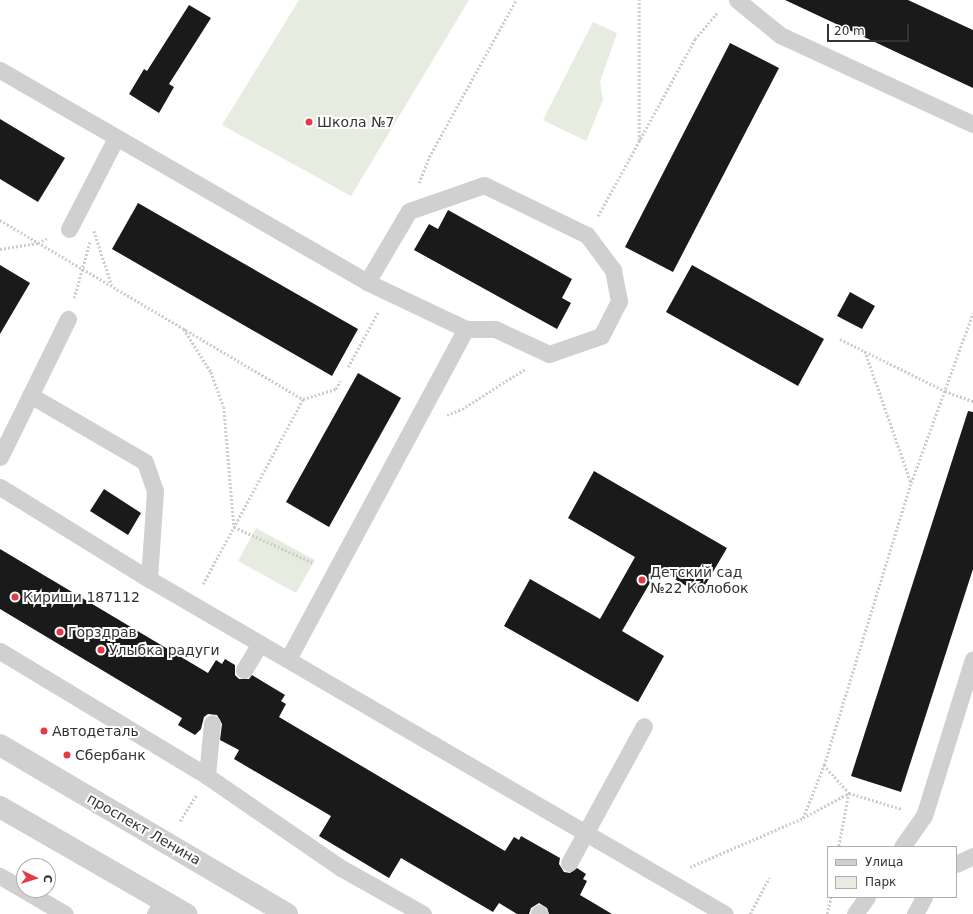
<!DOCTYPE html>
<meta charset="utf-8">
<style>
body{margin:0}
#map{position:relative;width:973px;height:914px;overflow:hidden;background:#fff;font-family:"DejaVu Sans",sans-serif}
div>[style]{position:absolute}
.green>*{inset:0;background:#e6ecdf}
.building>*{inset:0;background:#1a1a1a}
.path>*{height:2.5px;margin-top:-1.25px;transform-origin:0;background:repeating-linear-gradient(90deg,#cdcdcd 0 2px,transparent 0 4px)}
.service>*{height:17px;margin:-8.5px;padding:0 8.5px;transform-origin:8.5px;border-radius:8.5px;background:#d0d0d0}
.tertiary>*{height:22px;margin:-11px;padding:0 11px;transform-origin:11px;border-radius:11px;background:#d0d0d0}
.dots>*{width:11px;height:11px;translate:-50% -50%;box-sizing:border-box;border:2px solid #fff;border-radius:50%}
span{translate:-50% -50%;white-space:nowrap;text-align:center;line-height:1.15;-webkit-text-stroke:4px #fff;paint-order:stroke}
.poi-label{font-size:14px;color:#333}
.left{translate:0 -50%;text-align:left}
.street-label{font-size:14px;color:#333}
.legend{position:absolute;left:827px;top:846px;width:130px;height:52px;box-sizing:border-box;background:#fff;border:1px solid #adadad;margin:0;padding:5px 7px;list-style:none;font-size:12px;color:#333}
.legend li{display:flex;align-items:center;gap:8px;height:20px}
.legend b{width:20px;border:1px solid #adadad}
.north{position:absolute;left:16px;top:858px;width:40px;height:40px;box-sizing:border-box;background:#fff;border:1px solid #adadad;border-radius:50%;rotate:94deg;font-size:11px;font-weight:700;line-height:16px;text-align:center;color:#333}
.north::after{content:'';display:block;margin:auto;width:14px;height:18px;background:#e63946;clip-path:polygon(50% 0,100% 100%,50% 72%,0 100%)}
.scale{position:absolute;left:827px;top:24px;width:82px;height:18px;box-sizing:border-box;border:2px solid #333;border-top:0;padding-left:5px;font-size:12px;line-height:14px;white-space:nowrap;color:#333;-webkit-text-stroke:3px #fff;paint-order:stroke}
</style>
<div id="map">
<div class="green">
<div style="clip-path:polygon(299px 0,469px 0,351px 196px,222px 125px)"></div>
<div style="clip-path:polygon(593px 22px,617px 33px,600px 82px,603px 100px,586px 141px,543px 120px)"></div>
<div style="clip-path:polygon(256px 528px,315px 560px,296px 593px,238px 561px)"></div>
</div>
<div class="building">
<div style="clip-path:polygon(785px 0,908px 0,973px 30px,973px 88px)"></div>
<div style="clip-path:polygon(189px 5px,211px 18px,169px 84px,174px 87px,159px 113px,129px 94px,144px 69px,147px 71px)"></div>
<div style="clip-path:polygon(730px 43px,779px 68px,673px 272px,625px 247px)"></div>
<div style="clip-path:polygon(0 119px,65px 158px,38px 202px,0 179px)"></div>
<div style="clip-path:polygon(138px 203px,358px 329px,332px 376px,112px 249px)"></div>
<div style="clip-path:polygon(448px 210px,572px 279px,562px 298px,571px 303px,557px 329px,414px 250px,429px 224px,438px 229px)"></div>
<div style="clip-path:polygon(0 265px,30px 283px,0 334px)"></div>
<div style="clip-path:polygon(692px 265px,824px 339px,798px 386px,666px 312px)"></div>
<div style="clip-path:polygon(850px 292px,875px 306px,862px 329px,837px 316px)"></div>
<div style="clip-path:polygon(358px 373px,401px 398px,329px 527px,286px 502px)"></div>
<div style="clip-path:polygon(968px 411px,973px 412px,973px 569px,901px 792px,851px 776px)"></div>
<div style="clip-path:polygon(594px 471px,727px 548px,700px 594px,658px 569px,622px 631px,664px 656px,638px 702px,504px 626px,530px 579px,600px 619px,635px 557px,568px 518px)"></div>
<div style="clip-path:polygon(104px 489px,141px 513px,128px 535px,90px 511px)"></div>
<div style="clip-path:polygon(0 549px,208px 673px,216px 660px,222px 664px,225px 659px,235px 665px,235px 675px,239px 679px,249px 679px,252px 675px,285px 695px,281px 701px,286px 704px,279px 717px,505px 851px,514px 837px,519px 840px,521px 836px,560px 858px,559px 864px,564px 872px,570px 873px,577px 868px,586px 874px,583px 879px,587px 881px,580px 895px,612px 914px,549px 914px,547px 908px,539px 903px,531px 908px,529px 914px,517px 914px,499px 903px,493px 912px,401px 858px,389px 878px,319px 836px,331px 816px,234px 759px,239px 750px,220px 740px,222px 724px,217px 715px,208px 714px,204px 717px,201px 729px,195px 735px,178px 725px,182px 718px,0 609px)"></div>
</div>
<div class="path">
<div style="left:639px;top:141px;width:141px;rotate:-90deg"></div>
<div style="left:419px;top:183px;width:28px;rotate:-69deg"></div>
<div style="left:429px;top:157px;width:179px;rotate:-61deg"></div>
<div style="left:598px;top:216px;width:202px;rotate:-61.3deg"></div>
<div style="left:695px;top:39px;width:35px;rotate:-50deg"></div>
<div style="left:0;top:220px;width:352px;rotate:30.6deg"></div>
<div style="left:94px;top:231px;width:57px;rotate:71.6deg"></div>
<div style="left:0;top:249px;width:38px;rotate:-9deg"></div>
<div style="left:38px;top:243px;width:11px;rotate:-27deg"></div>
<div style="left:74px;top:298px;width:59px;rotate:-74.3deg"></div>
<div style="left:184px;top:329px;width:51px;rotate:57.9deg"></div>
<div style="left:211px;top:372px;width:37px;rotate:70deg"></div>
<div style="left:224px;top:407px;width:120px;rotate:85.2deg"></div>
<div style="left:234px;top:527px;width:88px;rotate:24.2deg"></div>
<div style="left:840px;top:339px;width:117px;rotate:26.3deg"></div>
<div style="left:945px;top:391px;width:30px;rotate:20deg"></div>
<div style="left:865px;top:351px;width:139px;rotate:70.7deg"></div>
<div style="left:348px;top:367px;width:63px;rotate:-61.4deg"></div>
<div style="left:447px;top:415px;width:16px;rotate:-22deg"></div>
<div style="left:462px;top:409px;width:75px;rotate:-32.4deg"></div>
<div style="left:203px;top:584px;width:210px;rotate:-61.6deg"></div>
<div style="left:303px;top:399px;width:34px;rotate:-17deg"></div>
<div style="left:336px;top:389px;width:9px;rotate:-63deg"></div>
<div style="left:824px;top:765px;width:38px;rotate:48deg"></div>
<div style="left:849px;top:793px;width:55px;rotate:100.5deg"></div>
<div style="left:803px;top:818px;width:57px;rotate:-68.4deg"></div>
<div style="left:824px;top:765px;width:295px;rotate:-72.9deg"></div>
<div style="left:911px;top:483px;width:181px;rotate:-70deg"></div>
<div style="left:180px;top:821px;width:31px;rotate:-58deg"></div>
<div style="left:690px;top:867px;width:123px;rotate:-23.4deg"></div>
<div style="left:803px;top:818px;width:52px;rotate:-28.5deg"></div>
<div style="left:849px;top:793px;width:55px;rotate:16.8deg"></div>
<div style="left:750px;top:914px;width:41px;rotate:-62.2deg"></div>
<div style="left:827px;top:914px;width:17px;rotate:-77deg"></div>
</div>
<div class="service">
<div style="left:737px;top:0;width:55px;rotate:39.1deg"></div>
<div style="left:780px;top:35px;width:213px;rotate:24.8deg"></div>
<div style="left:0;top:70px;width:424px;rotate:30deg"></div>
<div style="left:367px;top:282px;width:82px;rotate:-59.4deg"></div>
<div style="left:409px;top:211px;width:79px;rotate:-19.1deg"></div>
<div style="left:484px;top:185px;width:114px;rotate:25.9deg"></div>
<div style="left:587px;top:235px;width:44px;rotate:53.4deg"></div>
<div style="left:613px;top:270px;width:32px;rotate:79deg"></div>
<div style="left:619px;top:301px;width:39px;rotate:117deg"></div>
<div style="left:601px;top:336px;width:55px;rotate:160.9deg"></div>
<div style="left:549px;top:354px;width:60px;rotate:-155.2deg"></div>
<div style="left:495px;top:329px;width:29px;rotate:180deg"></div>
<div style="left:466px;top:329px;width:110px;rotate:-154.6deg"></div>
<div style="left:69px;top:229px;width:102px;rotate:-62.7deg"></div>
<div style="left:30px;top:395px;width:133px;rotate:30.2deg"></div>
<div style="left:145px;top:462px;width:31px;rotate:71deg"></div>
<div style="left:155px;top:491px;width:88px;rotate:93.9deg"></div>
<div style="left:0;top:457px;width:154px;rotate:-63.8deg"></div>
<div style="left:0;top:487px;width:175px;rotate:31.7deg"></div>
<div style="left:149px;top:579px;width:666px;rotate:30.18deg"></div>
<div style="left:0;top:651px;width:242px;rotate:31.1deg"></div>
<div style="left:207px;top:776px;width:163px;rotate:34.5deg"></div>
<div style="left:341px;top:868px;width:94px;rotate:29.3deg"></div>
<div style="left:288px;top:659px;width:375px;rotate:-61.7deg"></div>
<div style="left:244px;top:670px;width:31px;rotate:-59deg"></div>
<div style="left:207px;top:776px;width:53px;rotate:-84.6deg"></div>
<div style="left:902px;top:847px;width:38px;rotate:-55deg"></div>
<div style="left:924px;top:816px;width:164px;rotate:-72.7deg"></div>
<div style="left:569px;top:863px;width:156px;rotate:-61.3deg"></div>
<div style="left:956px;top:864px;width:19px;rotate:-25deg"></div>
<div style="left:0;top:876px;width:75px;rotate:30.3deg"></div>
<div style="left:155px;top:914px;width:16px;rotate:-63deg"></div>
<div style="left:539px;top:914px;width:1px;rotate:-90deg"></div>
<div style="left:855px;top:914px;width:21px;rotate:-55deg"></div>
<div style="left:915px;top:914px;width:19px;rotate:-62deg"></div>
</div>
<div class="tertiary">
<div style="left:0;top:745px;width:333px;rotate:30.5deg"></div>
<div style="left:0;top:807px;width:215px;rotate:29.9deg"></div>
</div>
<div class="dots">
<div style="left:309px;top:122px;background:#e63946"></div>
<div style="left:642px;top:580px;background:#e63946"></div>
<div style="left:15px;top:597px;background:#e63946"></div>
<div style="left:60px;top:632px;background:#e63946"></div>
<div style="left:101px;top:650px;background:#e63946"></div>
<div style="left:44px;top:731px;background:#e63946"></div>
<div style="left:67px;top:755px;background:#e63946"></div>
</div>
<div class="poi-label">
<span class="left" style="left:317px;top:122px">Школа №7</span>
<span class="left" style="left:650px;top:580px">Детский сад<br>№22 Колобок</span>
<span class="left" style="left:23px;top:597px">Кириши 187112</span>
<span class="left" style="left:68px;top:632px">Горздрав</span>
<span class="left" style="left:109px;top:650px">Улыбка радуги</span>
<span class="left" style="left:52px;top:731px">Автодеталь</span>
<span class="left" style="left:75px;top:755px">Сбербанк</span>
</div>
<div class="street-label">
<span style="left:144px;top:829px;rotate:30deg">проспект Ленина</span>
</div>
<ul class="legend">
<li><b style="height:5px;background:#d0d0d0"></b>Улица</li>
<li><b style="height:11px;background:#e6ecdf"></b>Парк</li>
</ul>
<div class="north">С</div>
<div class="scale">20 m</div>
</div>
